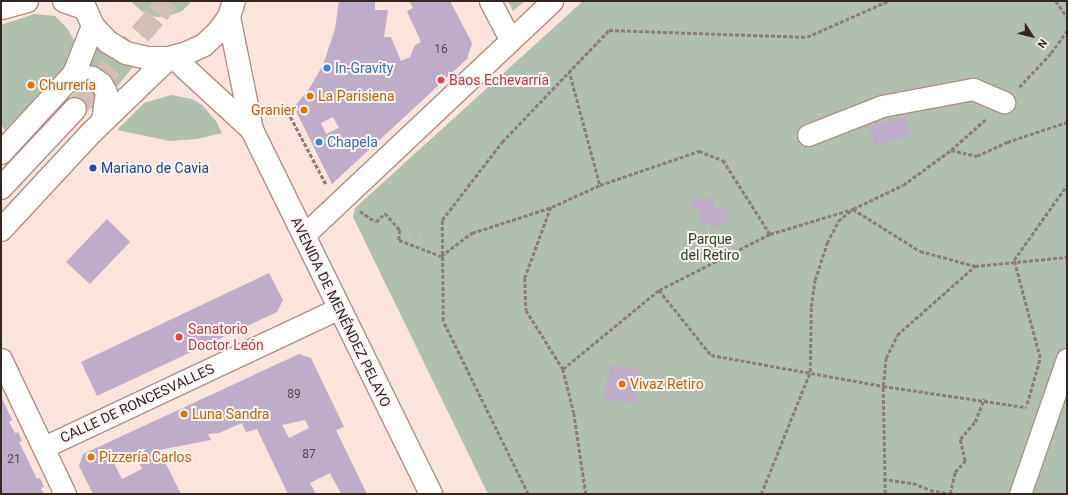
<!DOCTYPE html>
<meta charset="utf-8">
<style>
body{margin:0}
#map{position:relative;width:1068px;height:495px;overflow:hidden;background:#fae4db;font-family:Roboto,sans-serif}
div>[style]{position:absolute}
.green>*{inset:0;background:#b1c0ae}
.building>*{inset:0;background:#beacc8}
.major-tunnel>*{height:22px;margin-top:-11px;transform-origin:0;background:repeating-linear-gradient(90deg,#d2beb6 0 22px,transparent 0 33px)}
.path>*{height:2.5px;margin-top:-1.25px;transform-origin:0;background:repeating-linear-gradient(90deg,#8e7d76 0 4px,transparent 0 6px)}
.roads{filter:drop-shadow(1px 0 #b08f81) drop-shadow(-1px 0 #b08f81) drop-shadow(0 1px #b08f81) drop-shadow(0 -1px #b08f81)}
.minor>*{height:21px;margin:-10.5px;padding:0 10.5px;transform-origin:10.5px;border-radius:10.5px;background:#fff}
.major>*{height:22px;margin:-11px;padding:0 11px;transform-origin:11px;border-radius:11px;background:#fff}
.dots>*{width:11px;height:11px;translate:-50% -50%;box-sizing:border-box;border:2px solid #fcf5f2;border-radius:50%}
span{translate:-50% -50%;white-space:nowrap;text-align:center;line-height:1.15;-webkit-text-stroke:4px #fcf5f2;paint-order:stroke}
.number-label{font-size:12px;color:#56484b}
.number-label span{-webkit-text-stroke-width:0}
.shop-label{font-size:14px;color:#366cbe}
.left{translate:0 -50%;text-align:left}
.health-label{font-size:14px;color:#be3a42}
.food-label{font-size:14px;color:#c56008}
.right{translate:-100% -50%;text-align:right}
.transit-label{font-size:14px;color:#164399}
.park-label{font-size:14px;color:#26471f}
.street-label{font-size:14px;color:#342621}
.frame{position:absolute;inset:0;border:2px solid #342621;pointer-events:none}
.north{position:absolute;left:1012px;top:16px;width:40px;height:40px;-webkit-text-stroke:3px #fcf5f2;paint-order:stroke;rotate:126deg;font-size:11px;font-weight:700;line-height:16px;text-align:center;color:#342621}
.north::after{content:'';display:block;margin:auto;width:14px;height:18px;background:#342621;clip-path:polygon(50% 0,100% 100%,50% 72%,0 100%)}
</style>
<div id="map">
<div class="green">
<div style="clip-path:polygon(130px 1px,192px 1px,182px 11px,169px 16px,156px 17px,144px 13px)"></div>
<div style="clip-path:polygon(508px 1px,525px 1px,513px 11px)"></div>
<div style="clip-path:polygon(583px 1px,1067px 1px,1067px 494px,488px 494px,353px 217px,355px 208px)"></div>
<div style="clip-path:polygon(34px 14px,55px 16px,67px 28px,75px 42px,64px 70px,5px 130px,1px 124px,1px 25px)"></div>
<div style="clip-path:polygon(97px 48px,122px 58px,133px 67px,114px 90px,89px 69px)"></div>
<div style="clip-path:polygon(77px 85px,96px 85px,94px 110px,72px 91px)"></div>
<div style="clip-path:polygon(171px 95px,192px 99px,202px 105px,216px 121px,222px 133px,197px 139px,170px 141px,117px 130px,144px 103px)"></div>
</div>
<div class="building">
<div style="clip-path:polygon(evenodd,339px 1px,375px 1px,375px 10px,388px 10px,384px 37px,391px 37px,401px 61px,410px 57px,415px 45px,421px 42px,407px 11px,413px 8px,409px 1px,450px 1px,472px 43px,467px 59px,332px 184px,294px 107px,309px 89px,323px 65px,335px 29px,339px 1px,333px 117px,339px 128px,326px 134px,321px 123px,333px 117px)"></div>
<div style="clip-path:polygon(906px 117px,910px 136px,874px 146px,869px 126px)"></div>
<div style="clip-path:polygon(714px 198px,714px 208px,727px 207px,727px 223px,718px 224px,718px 228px,711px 229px,711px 224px,701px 224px,700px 209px,691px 210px,691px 199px)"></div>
<div style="clip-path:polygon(107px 219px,130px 242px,90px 284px,66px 262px)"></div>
<div style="clip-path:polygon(413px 232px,418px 233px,417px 238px,412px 237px)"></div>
<div style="clip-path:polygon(269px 273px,283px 300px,277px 312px,97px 396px,81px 362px)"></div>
<div style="clip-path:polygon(evenodd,299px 354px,311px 358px,344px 427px,336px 430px,367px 494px,341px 494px,330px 473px,310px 483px,316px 494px,288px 494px,257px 429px,246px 432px,242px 423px,219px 433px,208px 434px,211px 440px,159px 450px,181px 494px,93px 494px,79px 466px,83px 454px,299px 354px,305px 420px,309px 428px,289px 438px,282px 425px,305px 420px,299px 354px,134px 452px,142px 469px,122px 479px,113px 461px,134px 452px)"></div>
<div style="clip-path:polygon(610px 365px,640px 370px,635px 404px,604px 399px)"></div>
<div style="clip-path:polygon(1px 396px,12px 420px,9px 422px,15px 433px,18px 432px,22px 441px,19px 442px,37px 479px,40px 478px,44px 487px,41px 488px,44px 494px,1px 493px)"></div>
</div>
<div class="major-tunnel">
<div style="left:75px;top:109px;width:126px;rotate:-48.9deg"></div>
<div style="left:158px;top:14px;width:16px;rotate:-55deg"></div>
</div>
<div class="path">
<div style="left:1056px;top:1px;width:19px;rotate:55deg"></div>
<div style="left:569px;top:70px;width:119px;rotate:74.9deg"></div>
<div style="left:1019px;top:87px;width:47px;rotate:-46.7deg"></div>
<div style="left:1051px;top:53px;width:27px;rotate:-54deg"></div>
<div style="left:285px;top:106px;width:88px;rotate:62.3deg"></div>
<div style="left:951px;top:150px;width:27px;rotate:13deg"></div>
<div style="left:977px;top:156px;width:33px;rotate:-25deg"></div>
<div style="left:1007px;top:142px;width:63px;rotate:-18.4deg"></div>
<div style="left:551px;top:207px;width:76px;rotate:110.1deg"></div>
<div style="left:525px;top:278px;width:32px;rotate:88deg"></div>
<div style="left:526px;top:310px;width:70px;rotate:57.9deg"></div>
<div style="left:563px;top:369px;width:45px;rotate:76deg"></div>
<div style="left:574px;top:413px;width:82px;rotate:81.6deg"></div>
<div style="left:360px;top:211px;width:19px;rotate:35deg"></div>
<div style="left:376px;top:222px;width:13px;rotate:-45deg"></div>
<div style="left:385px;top:213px;width:23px;rotate:49deg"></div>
<div style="left:400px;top:230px;width:10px;rotate:96deg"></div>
<div style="left:399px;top:240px;width:45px;rotate:20.9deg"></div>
<div style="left:441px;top:256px;width:39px;rotate:-37deg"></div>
<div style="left:472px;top:233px;width:84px;rotate:-18deg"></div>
<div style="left:552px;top:207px;width:53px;rotate:-24.6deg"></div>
<div style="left:600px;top:185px;width:105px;rotate:-19deg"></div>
<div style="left:699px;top:151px;width:26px;rotate:21deg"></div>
<div style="left:723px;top:160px;width:88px;rotate:57.6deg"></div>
<div style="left:770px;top:234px;width:87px;rotate:-16.8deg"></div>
<div style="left:853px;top:209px;width:79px;rotate:32.1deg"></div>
<div style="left:920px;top:251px;width:57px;rotate:15.3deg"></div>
<div style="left:975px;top:266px;width:92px;rotate:-5.6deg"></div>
<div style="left:659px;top:290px;width:83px;rotate:51.3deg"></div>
<div style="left:711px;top:355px;width:175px;rotate:10.2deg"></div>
<div style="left:883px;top:386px;width:145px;rotate:8.4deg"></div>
<div style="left:563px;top:369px;width:124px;rotate:-39.5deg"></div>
<div style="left:659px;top:290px;width:124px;rotate:-26.8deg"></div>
<div style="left:1027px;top:404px;width:48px;rotate:-74.2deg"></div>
<div style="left:1040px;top:358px;width:101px;rotate:-104.9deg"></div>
<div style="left:1014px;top:260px;width:92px;rotate:-54.8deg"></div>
<div style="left:883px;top:479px;width:30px;rotate:8deg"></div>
<div style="left:913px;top:483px;width:18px;rotate:22deg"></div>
<div style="left:930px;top:490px;width:20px;rotate:11deg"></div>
<div style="left:528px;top:494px;width:193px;rotate:-116.2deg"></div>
<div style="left:443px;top:321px;width:101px;rotate:-90.6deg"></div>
<div style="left:442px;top:220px;width:98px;rotate:-52.4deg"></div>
<div style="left:502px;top:142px;width:155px;rotate:-46.3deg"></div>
<div style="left:609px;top:30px;width:198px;rotate:2deg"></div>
<div style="left:807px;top:37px;width:89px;rotate:-24deg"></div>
<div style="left:761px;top:494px;width:131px;rotate:-68.1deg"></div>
<div style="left:810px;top:372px;width:65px;rotate:-89.1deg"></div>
<div style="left:811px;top:307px;width:27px;rotate:-82deg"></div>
<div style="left:815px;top:280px;width:39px;rotate:-72deg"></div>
<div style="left:827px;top:243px;width:25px;rotate:-63deg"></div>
<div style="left:838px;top:221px;width:19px;rotate:-39deg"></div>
<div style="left:853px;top:209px;width:55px;rotate:-25.6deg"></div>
<div style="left:903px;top:185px;width:59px;rotate:-36.1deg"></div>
<div style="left:951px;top:150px;width:48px;rotate:-41.6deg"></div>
<div style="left:885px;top:494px;width:108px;rotate:-91.1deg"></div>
<div style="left:883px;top:386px;width:28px;rotate:-84deg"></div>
<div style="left:886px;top:358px;width:25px;rotate:-64deg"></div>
<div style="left:897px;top:335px;width:104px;rotate:-41.5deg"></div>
<div style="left:950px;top:494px;width:23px;rotate:-77deg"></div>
<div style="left:955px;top:472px;width:15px;rotate:-48deg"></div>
<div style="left:965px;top:461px;width:23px;rotate:-103deg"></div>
<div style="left:960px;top:439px;width:23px;rotate:-49deg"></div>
<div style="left:975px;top:422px;width:25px;rotate:-69deg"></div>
</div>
<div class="roads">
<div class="minor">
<div style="left:63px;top:1px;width:21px;rotate:19deg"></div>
<div style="left:490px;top:1px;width:43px;rotate:62.2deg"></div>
<div style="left:1px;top:8px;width:27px;rotate:-15deg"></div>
<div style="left:74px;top:74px;width:18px;rotate:9deg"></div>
<div style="left:92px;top:77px;width:11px;rotate:34deg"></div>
<div style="left:101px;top:83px;width:10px;rotate:61deg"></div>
<div style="left:106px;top:92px;width:30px;rotate:98deg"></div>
<div style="left:808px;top:135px;width:79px;rotate:-21.4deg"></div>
<div style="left:882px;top:106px;width:93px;rotate:-10.6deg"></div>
<div style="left:973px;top:89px;width:34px;rotate:23deg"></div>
<div style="left:304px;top:235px;width:341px;rotate:-43.3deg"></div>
<div style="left:1px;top:359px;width:149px;rotate:64.6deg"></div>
<div style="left:44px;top:447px;width:326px;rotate:-25.2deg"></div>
<div style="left:1020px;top:494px;width:143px;rotate:-70.8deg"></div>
</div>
<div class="major">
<div style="left:82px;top:1px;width:27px;rotate:66deg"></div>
<div style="left:93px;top:26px;width:22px;rotate:47deg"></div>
<div style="left:108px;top:42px;width:21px;rotate:31deg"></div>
<div style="left:126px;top:53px;width:22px;rotate:13deg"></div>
<div style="left:147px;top:58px;width:22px"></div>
<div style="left:169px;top:58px;width:19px;rotate:-16deg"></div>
<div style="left:187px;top:53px;width:19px;rotate:-25deg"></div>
<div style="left:204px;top:45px;width:19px;rotate:-43deg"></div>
<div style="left:218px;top:32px;width:19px;rotate:-54deg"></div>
<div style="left:229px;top:17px;width:17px;rotate:-73deg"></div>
<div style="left:229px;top:17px;width:115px;rotate:78.5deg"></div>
<div style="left:252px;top:130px;width:406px;rotate:63.8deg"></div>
<div style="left:173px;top:57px;width:108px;rotate:42.7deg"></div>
<div style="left:1px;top:153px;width:108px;rotate:-47.3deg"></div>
<div style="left:74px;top:74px;width:52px;rotate:-68.4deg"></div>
<div style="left:1px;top:188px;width:108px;rotate:-46.9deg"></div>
<div style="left:1px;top:230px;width:134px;rotate:-47.1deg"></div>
<div style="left:92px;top:132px;width:107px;rotate:-43.9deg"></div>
</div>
</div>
<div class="dots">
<div style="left:327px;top:68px;background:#3f7fe0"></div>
<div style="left:441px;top:80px;background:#e0444e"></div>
<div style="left:31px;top:85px;background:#e8710a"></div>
<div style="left:310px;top:96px;background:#e8710a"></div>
<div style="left:304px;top:110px;background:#e8710a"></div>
<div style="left:319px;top:142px;background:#3f7fe0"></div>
<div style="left:93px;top:168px;background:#1a4fb4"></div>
<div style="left:179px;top:337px;background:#e0444e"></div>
<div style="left:622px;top:384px;background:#e8710a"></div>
<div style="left:184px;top:414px;background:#e8710a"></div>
<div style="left:91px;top:457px;background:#e8710a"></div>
</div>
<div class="number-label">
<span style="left:441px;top:50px">16</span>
<span style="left:294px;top:395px">89</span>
<span style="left:309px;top:455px">87</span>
<span style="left:14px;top:460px">21</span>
</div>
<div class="shop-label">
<span class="left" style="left:335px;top:68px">In-Gravity</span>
<span class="left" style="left:327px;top:142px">Chapela</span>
</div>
<div class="health-label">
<span class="left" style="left:449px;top:80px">Baos Echevarría</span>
<span class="left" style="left:188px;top:337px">Sanatorio<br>Doctor León</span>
</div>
<div class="food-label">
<span class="left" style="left:39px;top:85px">Churrería</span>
<span class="left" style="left:318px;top:96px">La Parisiena</span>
<span class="right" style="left:296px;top:110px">Granier</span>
<span class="left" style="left:630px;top:384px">Vivaz Retiro</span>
<span class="left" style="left:192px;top:414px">Luna Sandra</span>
<span class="left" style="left:99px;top:457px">Pizzería Carlos</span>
</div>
<div class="transit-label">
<span class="left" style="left:101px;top:168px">Mariano de Cavia</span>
</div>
<div class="park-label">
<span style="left:710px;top:247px">Parque<br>del Retiro</span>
</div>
<div class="street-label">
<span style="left:341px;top:312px;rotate:64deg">AVENIDA DE MENÉNDEZ PELAYO</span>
<span style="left:137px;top:403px;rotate:-25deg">CALLE DE RONCESVALLES</span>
</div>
<div class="frame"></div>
<div class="north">N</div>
</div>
